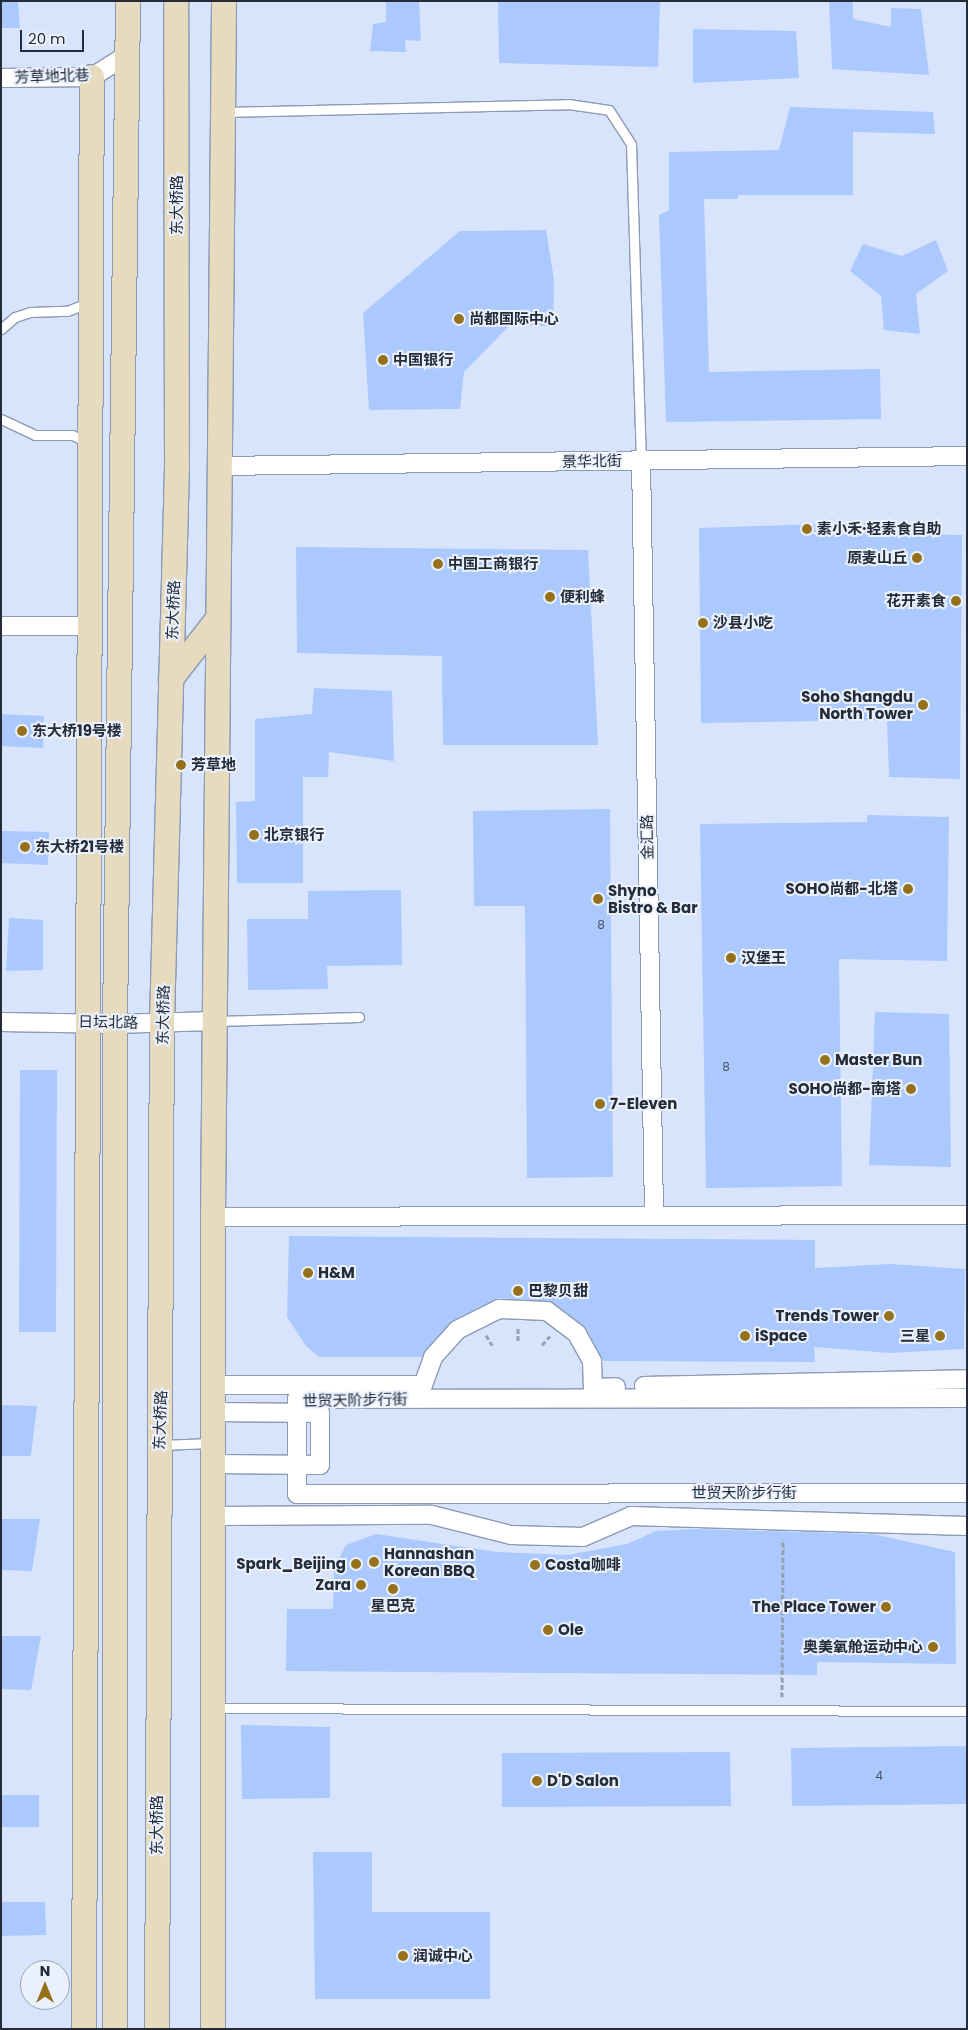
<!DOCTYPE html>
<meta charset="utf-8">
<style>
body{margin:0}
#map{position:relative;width:968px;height:2030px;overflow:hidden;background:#d7e4fb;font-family:Poppins,"Noto Sans SC",sans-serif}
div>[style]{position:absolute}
.building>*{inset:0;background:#acc9fe}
.path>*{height:3px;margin-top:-1.5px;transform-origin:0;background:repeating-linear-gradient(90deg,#97a1b4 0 5px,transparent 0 7.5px)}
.roads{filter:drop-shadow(1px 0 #8b9ab5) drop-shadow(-1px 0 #8b9ab5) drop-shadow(0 1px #8b9ab5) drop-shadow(0 -1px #8b9ab5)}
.lane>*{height:9px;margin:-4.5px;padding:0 4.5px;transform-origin:4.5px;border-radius:4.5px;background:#fff}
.street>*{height:18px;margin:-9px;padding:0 9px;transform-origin:9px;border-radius:9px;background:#fff}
.secondary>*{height:24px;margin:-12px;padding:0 12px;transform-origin:12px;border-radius:12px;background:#e6dabf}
.dots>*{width:14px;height:14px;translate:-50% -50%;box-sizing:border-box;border:2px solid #eaf1fd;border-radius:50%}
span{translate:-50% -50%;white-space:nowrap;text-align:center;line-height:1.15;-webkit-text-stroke:4px #eaf1fd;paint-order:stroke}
.number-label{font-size:12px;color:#485369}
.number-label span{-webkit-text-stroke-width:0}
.street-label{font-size:15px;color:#262c37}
.poi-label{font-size:15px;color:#262c37;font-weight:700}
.left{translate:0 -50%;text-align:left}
.right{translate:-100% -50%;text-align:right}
.frame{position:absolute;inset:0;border:2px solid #262c37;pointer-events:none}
.north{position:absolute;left:20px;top:1960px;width:50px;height:50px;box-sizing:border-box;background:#eaf1fd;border:1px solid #9ca2ae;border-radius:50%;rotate:0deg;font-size:14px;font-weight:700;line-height:20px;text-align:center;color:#262c37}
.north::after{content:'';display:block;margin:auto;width:18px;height:22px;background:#96711b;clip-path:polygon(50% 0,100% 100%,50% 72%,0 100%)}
.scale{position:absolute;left:20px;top:30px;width:64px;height:22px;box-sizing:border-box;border:2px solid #262c37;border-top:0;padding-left:6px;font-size:15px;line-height:18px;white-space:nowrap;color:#262c37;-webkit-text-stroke:4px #eaf1fd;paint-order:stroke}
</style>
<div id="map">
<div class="building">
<div style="clip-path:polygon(1px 1px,18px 1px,20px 28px,1px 28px)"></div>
<div style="clip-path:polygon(386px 1px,419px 1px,421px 41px,405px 40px,406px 52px,370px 51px,373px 24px,386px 22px)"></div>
<div style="clip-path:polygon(498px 1px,660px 1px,658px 67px,499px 63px)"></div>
<div style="clip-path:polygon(829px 1px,853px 1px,853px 19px,891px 27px,891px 8px,921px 9px,929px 75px,832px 69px)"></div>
<div style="clip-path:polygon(693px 29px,796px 31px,799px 78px,693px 83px)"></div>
<div style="clip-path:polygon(790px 107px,933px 112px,935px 134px,853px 132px,853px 195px,738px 195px,738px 199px,704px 199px,709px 372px,880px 369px,881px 419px,666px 422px,659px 215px,669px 210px,669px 152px,779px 150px)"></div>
<div style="clip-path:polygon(546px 230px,554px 280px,553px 326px,510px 325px,464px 372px,460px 409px,369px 410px,363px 313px,460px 231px)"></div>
<div style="clip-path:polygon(936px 240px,948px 271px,916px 294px,920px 334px,884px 330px,881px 296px,850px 271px,863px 244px,902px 256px)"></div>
<div style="clip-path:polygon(879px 522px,879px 533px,962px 535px,960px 779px,889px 777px,887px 720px,701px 723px,699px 528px)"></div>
<div style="clip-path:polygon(296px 547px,588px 550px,598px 745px,443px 745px,442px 656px,297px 653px)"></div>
<div style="clip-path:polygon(314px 688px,392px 691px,394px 761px,329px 752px,328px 777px,303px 777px,303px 883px,237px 883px,236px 802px,255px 801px,255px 719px,312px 714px)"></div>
<div style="clip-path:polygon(1px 714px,44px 716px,43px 748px,1px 746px)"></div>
<div style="clip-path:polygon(610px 809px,613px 1177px,527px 1178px,525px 906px,474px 906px,473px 811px)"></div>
<div style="clip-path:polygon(867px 815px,949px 817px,947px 961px,839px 959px,842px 1186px,706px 1188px,700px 824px,867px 822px)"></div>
<div style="clip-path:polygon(1px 831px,49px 832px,48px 865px,1px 863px)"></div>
<div style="clip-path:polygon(401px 890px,402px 965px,327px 966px,328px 989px,248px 990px,247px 919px,308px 919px,308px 891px)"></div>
<div style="clip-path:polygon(9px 918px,43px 920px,43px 970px,6px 971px)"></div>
<div style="clip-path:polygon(875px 1012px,949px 1014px,951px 1167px,869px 1165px)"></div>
<div style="clip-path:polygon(20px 1070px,57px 1070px,56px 1332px,19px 1332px)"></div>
<div style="clip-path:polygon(289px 1236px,815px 1240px,815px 1268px,890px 1264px,965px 1269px,964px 1349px,889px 1353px,814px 1347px,815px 1362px,603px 1361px,586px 1329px,553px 1303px,499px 1298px,452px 1321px,422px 1357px,319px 1357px,306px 1346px,287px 1317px)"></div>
<div style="clip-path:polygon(1px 1405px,37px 1406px,31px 1456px,1px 1456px)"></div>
<div style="clip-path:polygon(1px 1519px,40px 1519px,32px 1571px,1px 1570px)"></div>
<div style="clip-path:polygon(697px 1529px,872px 1534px,955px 1552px,956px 1664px,817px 1662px,817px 1675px,286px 1671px,287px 1609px,333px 1609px,334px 1568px,346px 1545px,376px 1534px,497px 1552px,568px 1555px,627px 1544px,656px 1531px)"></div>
<div style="clip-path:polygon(1px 1636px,41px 1636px,31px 1690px,1px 1689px)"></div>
<div style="clip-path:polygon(241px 1725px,330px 1727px,330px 1798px,242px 1799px)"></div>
<div style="clip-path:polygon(967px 1746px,967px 1804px,792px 1806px,791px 1748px)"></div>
<div style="clip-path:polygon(730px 1752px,731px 1806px,502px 1807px,502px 1753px)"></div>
<div style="clip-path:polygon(1px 1795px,39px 1795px,39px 1827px,1px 1827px)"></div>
<div style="clip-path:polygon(313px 1852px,372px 1852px,372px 1912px,490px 1912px,490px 1999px,315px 1999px)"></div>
<div style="clip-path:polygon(1px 1902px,45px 1902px,46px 1935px,1px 1936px)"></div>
</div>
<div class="path">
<div style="left:486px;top:1335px;width:12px;rotate:59deg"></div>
<div style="left:518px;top:1341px;width:13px;rotate:-90deg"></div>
<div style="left:542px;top:1345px;width:12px;rotate:-48deg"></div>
<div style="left:782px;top:1697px;width:158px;rotate:-89.6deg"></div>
</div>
<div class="roads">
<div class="lane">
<div style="left:224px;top:112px;width:344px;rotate:-1.3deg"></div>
<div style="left:568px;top:104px;width:41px;rotate:8.3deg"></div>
<div style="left:609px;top:110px;width:40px;rotate:57.1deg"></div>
<div style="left:631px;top:144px;width:316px;rotate:88.2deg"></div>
<div style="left:1px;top:329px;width:18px;rotate:-41deg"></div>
<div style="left:15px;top:317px;width:16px;rotate:-18deg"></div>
<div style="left:30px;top:312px;width:37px;rotate:-2deg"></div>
<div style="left:67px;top:311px;width:25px;rotate:-21deg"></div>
<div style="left:1px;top:419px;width:38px;rotate:25deg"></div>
<div style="left:35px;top:435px;width:37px"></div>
<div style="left:72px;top:435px;width:17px;rotate:24deg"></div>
<div style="left:216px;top:1021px;width:143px;rotate:-1.6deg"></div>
<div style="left:160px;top:1445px;width:52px;rotate:-2.2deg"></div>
<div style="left:215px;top:1708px;width:752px;rotate:0.23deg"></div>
</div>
<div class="street">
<div style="left:1px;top:78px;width:91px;rotate:-0.6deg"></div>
<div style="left:92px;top:77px;width:41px;rotate:-32.2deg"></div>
<div style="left:641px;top:460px;width:754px;rotate:89.01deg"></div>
<div style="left:218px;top:466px;width:749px;rotate:-0.76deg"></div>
<div style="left:1px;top:626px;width:88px"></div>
<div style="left:1px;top:1022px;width:114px;rotate:1deg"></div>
<div style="left:115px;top:1024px;width:99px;rotate:-1.7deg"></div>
<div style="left:213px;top:1217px;width:754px;rotate:-0.15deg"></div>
<div style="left:212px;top:1385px;width:211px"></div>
<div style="left:423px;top:1385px;width:30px;rotate:-70deg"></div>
<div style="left:433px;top:1357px;width:36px;rotate:-48deg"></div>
<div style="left:457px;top:1330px;width:47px;rotate:-26.6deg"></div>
<div style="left:499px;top:1309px;width:48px;rotate:2.4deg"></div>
<div style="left:547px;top:1311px;width:38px;rotate:37deg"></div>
<div style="left:577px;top:1334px;width:31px;rotate:61deg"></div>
<div style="left:592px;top:1361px;width:27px;rotate:88deg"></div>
<div style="left:593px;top:1388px;width:23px;rotate:-2deg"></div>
<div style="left:644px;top:1386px;width:323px;rotate:-1.2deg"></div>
<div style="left:967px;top:1398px;width:670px;rotate:179.91deg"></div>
<div style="left:297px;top:1399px;width:95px;rotate:90deg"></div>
<div style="left:297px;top:1494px;width:670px;rotate:-0.09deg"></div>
<div style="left:212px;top:1412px;width:108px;rotate:0.5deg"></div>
<div style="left:320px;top:1413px;width:52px;rotate:90deg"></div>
<div style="left:320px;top:1465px;width:108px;rotate:-179.5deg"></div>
<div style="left:212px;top:1516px;width:220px;rotate:-0.3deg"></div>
<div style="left:432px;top:1515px;width:81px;rotate:14.2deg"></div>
<div style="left:511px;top:1535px;width:72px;rotate:1.6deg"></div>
<div style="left:583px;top:1537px;width:52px;rotate:-23.6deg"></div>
<div style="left:631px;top:1516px;width:336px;rotate:1.7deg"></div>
</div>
<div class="secondary">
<div style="left:171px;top:679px;width:75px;rotate:-52.1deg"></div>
<div style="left:84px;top:2029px;width:1952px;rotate:-89.77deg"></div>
<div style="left:115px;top:2029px;width:1005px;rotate:-90deg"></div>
<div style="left:115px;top:1024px;width:1023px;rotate:-89.27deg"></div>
<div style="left:157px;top:2029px;width:1007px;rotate:-89.72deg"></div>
<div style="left:162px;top:1022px;width:556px;rotate:-88.45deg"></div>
<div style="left:177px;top:466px;width:465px;rotate:-90.1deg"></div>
<div style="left:213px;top:2029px;width:812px;rotate:-90deg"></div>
<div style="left:213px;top:1217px;width:1216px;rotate:-89.48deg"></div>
</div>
</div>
<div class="dots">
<div style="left:459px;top:319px;background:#96711b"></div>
<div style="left:383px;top:360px;background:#96711b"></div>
<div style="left:807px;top:529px;background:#96711b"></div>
<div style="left:917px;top:558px;background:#96711b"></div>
<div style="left:438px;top:564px;background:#96711b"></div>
<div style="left:550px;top:597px;background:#96711b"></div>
<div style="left:956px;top:601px;background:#96711b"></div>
<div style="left:703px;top:623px;background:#96711b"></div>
<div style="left:923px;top:705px;background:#96711b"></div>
<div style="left:22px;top:731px;background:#96711b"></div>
<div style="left:181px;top:765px;background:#96711b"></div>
<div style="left:254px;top:835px;background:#96711b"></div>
<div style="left:25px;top:847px;background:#96711b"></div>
<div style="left:908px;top:889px;background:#96711b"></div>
<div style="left:598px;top:899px;background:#96711b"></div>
<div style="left:731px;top:958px;background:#96711b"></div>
<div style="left:825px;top:1060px;background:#96711b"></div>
<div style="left:911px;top:1089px;background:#96711b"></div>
<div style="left:600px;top:1104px;background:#96711b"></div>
<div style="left:308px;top:1273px;background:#96711b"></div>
<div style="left:518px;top:1291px;background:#96711b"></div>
<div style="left:889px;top:1316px;background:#96711b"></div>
<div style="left:745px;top:1336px;background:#96711b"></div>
<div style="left:940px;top:1336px;background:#96711b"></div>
<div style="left:374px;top:1562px;background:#96711b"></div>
<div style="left:356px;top:1564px;background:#96711b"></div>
<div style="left:535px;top:1565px;background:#96711b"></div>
<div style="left:361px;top:1585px;background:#96711b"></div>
<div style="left:393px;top:1589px;background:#96711b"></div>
<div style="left:886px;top:1607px;background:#96711b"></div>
<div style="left:548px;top:1630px;background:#96711b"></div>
<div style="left:933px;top:1647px;background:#96711b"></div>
<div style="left:537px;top:1781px;background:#96711b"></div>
<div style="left:403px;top:1956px;background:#96711b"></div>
</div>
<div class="number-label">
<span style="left:601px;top:925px">8</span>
<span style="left:726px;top:1067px">8</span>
<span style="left:879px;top:1776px">4</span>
</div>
<div class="street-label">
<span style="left:52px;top:76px;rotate:-2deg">芳草地北巷</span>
<span style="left:177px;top:205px;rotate:-90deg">东大桥路</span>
<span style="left:592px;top:461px;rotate:-1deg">景华北街</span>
<span style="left:173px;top:610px;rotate:-88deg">东大桥路</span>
<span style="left:647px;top:837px;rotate:-91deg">金汇路</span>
<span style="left:163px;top:1015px;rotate:-89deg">东大桥路</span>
<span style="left:108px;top:1022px;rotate:1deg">日坛北路</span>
<span style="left:355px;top:1400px;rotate:-1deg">世贸天阶步行街</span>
<span style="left:160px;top:1420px;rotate:-88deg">东大桥路</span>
<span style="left:744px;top:1493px">世贸天阶步行街</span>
<span style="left:157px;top:1825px;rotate:-90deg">东大桥路</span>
</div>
<div class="poi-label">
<span class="left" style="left:469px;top:319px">尚都国际中心</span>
<span class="left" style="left:393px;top:360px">中国银行</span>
<span class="left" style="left:817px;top:529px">素小禾·轻素食自助</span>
<span class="right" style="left:907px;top:558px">原麦山丘</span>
<span class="left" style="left:448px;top:564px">中国工商银行</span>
<span class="left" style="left:560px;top:597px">便利蜂</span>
<span class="right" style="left:946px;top:601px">花开素食</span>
<span class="left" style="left:713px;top:623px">沙县小吃</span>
<span class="right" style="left:913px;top:705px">Soho Shangdu<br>North Tower</span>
<span class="left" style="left:32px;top:731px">东大桥19号楼</span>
<span class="left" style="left:191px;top:765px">芳草地</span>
<span class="left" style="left:264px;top:835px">北京银行</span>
<span class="left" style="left:35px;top:847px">东大桥21号楼</span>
<span class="right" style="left:898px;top:889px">SOHO尚都-北塔</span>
<span class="left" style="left:608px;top:899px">Shyno<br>Bistro &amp; Bar</span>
<span class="left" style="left:741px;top:958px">汉堡王</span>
<span class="left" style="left:835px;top:1060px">Master Bun</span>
<span class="right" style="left:901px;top:1089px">SOHO尚都-南塔</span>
<span class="left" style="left:610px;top:1104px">7-Eleven</span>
<span class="left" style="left:318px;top:1273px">H&amp;M</span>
<span class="left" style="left:528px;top:1291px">巴黎贝甜</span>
<span class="right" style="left:879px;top:1316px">Trends Tower</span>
<span class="left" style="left:755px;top:1336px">iSpace</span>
<span class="right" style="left:930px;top:1336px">三星</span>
<span class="left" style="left:384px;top:1562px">Hannashan<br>Korean BBQ</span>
<span class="right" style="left:346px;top:1564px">Spark_Beijing</span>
<span class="left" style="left:545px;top:1565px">Costa咖啡</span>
<span class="right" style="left:351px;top:1585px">Zara</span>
<span style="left:393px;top:1606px">星巴克</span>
<span class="right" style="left:876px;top:1607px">The Place Tower</span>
<span class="left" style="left:558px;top:1630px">Ole</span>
<span class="right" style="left:923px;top:1647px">奥美氧舱运动中心</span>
<span class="left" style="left:547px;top:1781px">D'D Salon</span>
<span class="left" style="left:413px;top:1956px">润诚中心</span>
</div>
<div class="frame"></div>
<div class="north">N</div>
<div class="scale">20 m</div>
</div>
